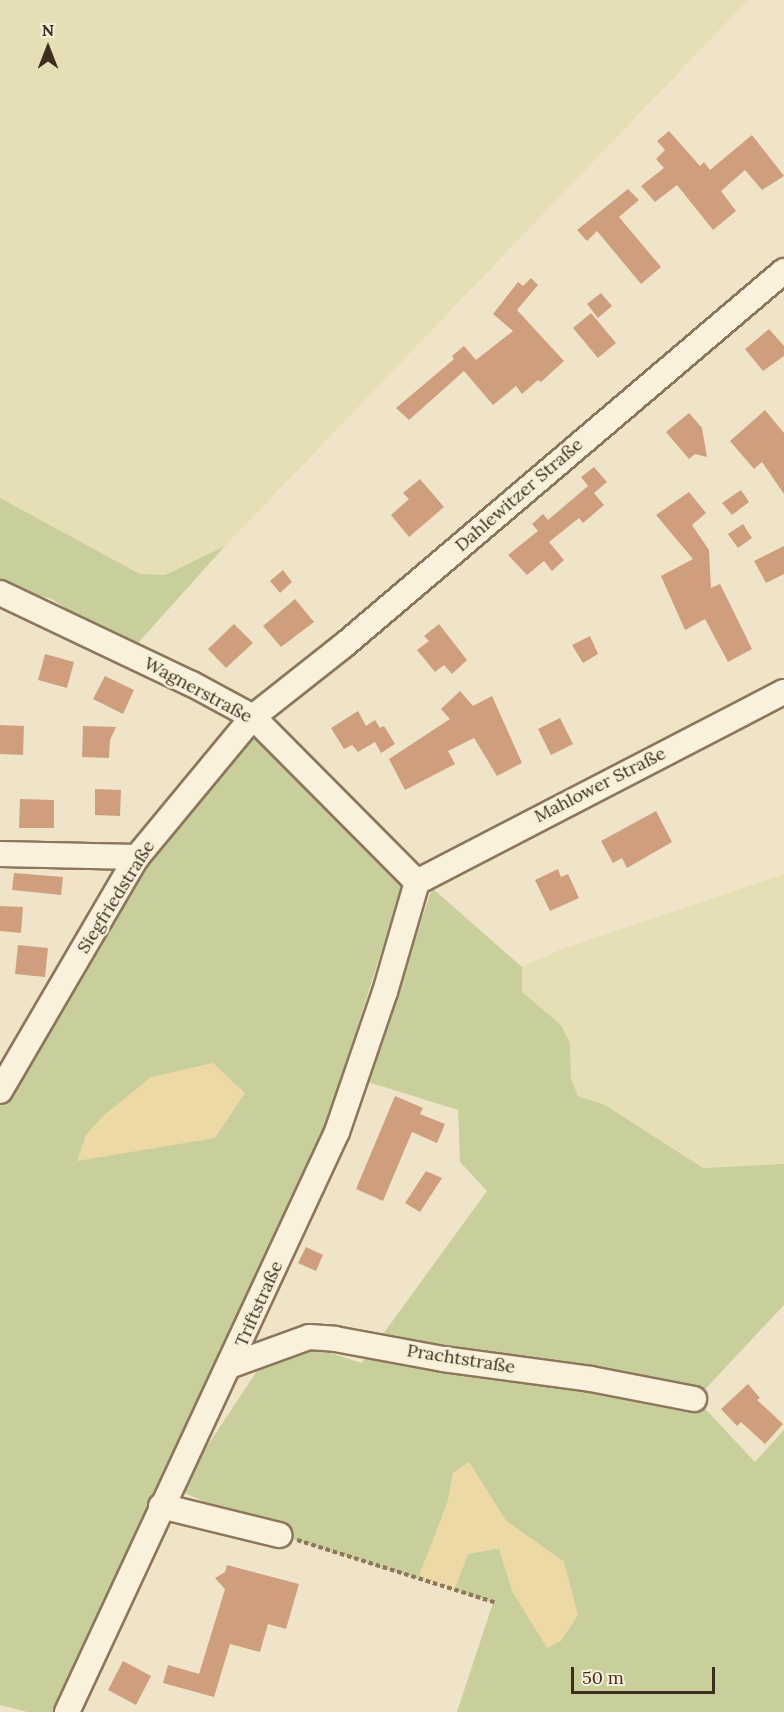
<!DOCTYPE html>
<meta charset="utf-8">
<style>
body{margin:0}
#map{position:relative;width:784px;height:1712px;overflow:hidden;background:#f0e4c8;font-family:Lora,serif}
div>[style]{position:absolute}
.farmland>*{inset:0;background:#e6deb5}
.green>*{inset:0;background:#c9cf9b}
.sand>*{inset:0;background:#ecd9a5}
.building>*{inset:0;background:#cf9f7d}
.path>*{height:4px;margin-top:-2px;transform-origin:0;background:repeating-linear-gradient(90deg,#8d765c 0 4.5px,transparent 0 7.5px)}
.roads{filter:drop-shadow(2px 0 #8d765c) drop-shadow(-2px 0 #8d765c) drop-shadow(0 2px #8d765c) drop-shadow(0 -2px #8d765c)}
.minor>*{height:24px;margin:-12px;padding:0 12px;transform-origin:12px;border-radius:12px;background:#faf1dc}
span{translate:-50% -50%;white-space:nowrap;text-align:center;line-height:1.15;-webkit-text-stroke:5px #f7eed8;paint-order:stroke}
.street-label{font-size:18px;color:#3d2e20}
.north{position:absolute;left:18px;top:18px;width:60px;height:60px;-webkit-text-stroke:4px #f7eed8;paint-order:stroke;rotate:0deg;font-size:16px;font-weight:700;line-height:24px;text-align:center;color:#3d2e20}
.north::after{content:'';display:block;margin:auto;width:21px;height:27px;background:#3d2e20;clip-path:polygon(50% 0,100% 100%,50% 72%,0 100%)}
.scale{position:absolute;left:571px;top:1667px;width:144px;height:27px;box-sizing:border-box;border:3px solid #3d2e20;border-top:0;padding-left:8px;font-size:18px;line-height:21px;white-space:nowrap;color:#3d2e20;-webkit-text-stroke:4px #f7eed8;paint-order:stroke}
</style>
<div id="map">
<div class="farmland">
<div style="clip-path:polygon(0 0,748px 0,225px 546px,165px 575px,140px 574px,0 498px)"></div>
<div style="clip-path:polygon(784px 874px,784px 1164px,703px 1168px,605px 1105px,578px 1096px,571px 1079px,570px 1043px,561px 1025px,522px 992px,522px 967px,557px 951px)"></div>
</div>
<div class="green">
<div style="clip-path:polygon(0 498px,140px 574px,165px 575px,225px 546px,130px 652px,52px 599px,0 586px)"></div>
<div style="clip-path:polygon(253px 717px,409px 864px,325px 1129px,160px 1493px,53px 1712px,27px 1712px,0 1705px,0 1091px,137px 857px)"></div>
<div style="clip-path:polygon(432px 888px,522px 967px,522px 992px,561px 1025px,570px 1043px,571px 1079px,578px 1096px,605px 1105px,703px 1168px,784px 1164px,784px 1305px,696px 1399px,755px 1462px,784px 1430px,784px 1712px,457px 1712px,493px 1603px,454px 1590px,468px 1554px,499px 1548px,513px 1593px,564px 1562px,506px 1521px,469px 1462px,453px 1473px,448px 1501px,418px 1579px,279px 1535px,178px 1490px,259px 1368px,305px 1345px,362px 1363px,487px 1191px,460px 1162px,458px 1110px,368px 1082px)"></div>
</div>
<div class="sand">
<div style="clip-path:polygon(213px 1063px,245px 1093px,215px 1138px,77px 1161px,86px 1135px,103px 1116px,151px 1077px)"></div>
<div style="clip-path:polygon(469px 1462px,506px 1521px,564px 1562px,578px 1615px,561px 1641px,547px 1648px,513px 1593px,499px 1548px,468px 1554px,454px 1590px,418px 1579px,448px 1501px,453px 1473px)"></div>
</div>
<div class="building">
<div style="clip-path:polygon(669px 131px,700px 166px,704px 162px,710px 170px,752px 135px,784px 176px,762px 190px,745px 170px,721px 191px,736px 211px,713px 230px,677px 185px,655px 202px,641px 186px,664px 168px,656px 159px,665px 150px,657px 141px)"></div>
<div style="clip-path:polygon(628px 189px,639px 200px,619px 217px,661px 267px,641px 284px,597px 231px,587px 241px,577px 230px)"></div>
<div style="clip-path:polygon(531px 278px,538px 285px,517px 310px,564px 361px,541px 382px,538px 380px,522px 394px,516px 386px,493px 405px,464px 371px,409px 420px,396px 408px,454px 359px,452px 356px,464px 346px,476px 360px,513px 331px,493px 314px,518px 282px,523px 286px)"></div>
<div style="clip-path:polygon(601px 293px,612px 306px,598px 318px,587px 304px)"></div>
<div style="clip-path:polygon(591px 313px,616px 343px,598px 358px,573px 328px)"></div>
<div style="clip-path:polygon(769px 329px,784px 346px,784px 356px,763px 371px,745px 349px)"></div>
<div style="clip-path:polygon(765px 410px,784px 433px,784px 494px,762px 462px,754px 469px,730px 441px)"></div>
<div style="clip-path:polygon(689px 413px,702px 428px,707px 457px,695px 454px,689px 459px,666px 432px)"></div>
<div style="clip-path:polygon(594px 467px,607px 482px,594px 493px,604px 505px,583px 523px,579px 518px,549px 542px,564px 560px,552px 571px,544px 561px,527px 575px,508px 555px,538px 531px,532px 524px,543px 514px,548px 520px,588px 486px,593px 492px,581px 477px)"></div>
<div style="clip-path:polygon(420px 479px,444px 507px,409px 537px,391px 515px,409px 499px,403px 493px)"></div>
<div style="clip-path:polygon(741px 490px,749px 502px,732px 515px,722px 503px)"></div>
<div style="clip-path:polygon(689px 492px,706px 513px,692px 525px,709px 550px,711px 588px,720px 584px,752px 649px,728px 662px,705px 619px,685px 630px,661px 576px,693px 559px,656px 515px)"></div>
<div style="clip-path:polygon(743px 524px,752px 538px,738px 548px,728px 534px)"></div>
<div style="clip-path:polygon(784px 546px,784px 574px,766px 583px,754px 561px)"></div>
<div style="clip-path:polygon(283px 570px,292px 582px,280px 593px,270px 581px)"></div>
<div style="clip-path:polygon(295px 599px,314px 622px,281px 647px,263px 626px)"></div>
<div style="clip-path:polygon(234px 624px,253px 643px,226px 668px,208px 649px)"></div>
<div style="clip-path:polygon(439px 624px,467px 660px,452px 674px,444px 665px,435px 672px,417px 650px,429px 641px,424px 636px)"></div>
<div style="clip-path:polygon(590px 636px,598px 654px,583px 663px,572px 645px)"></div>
<div style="clip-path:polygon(45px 654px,74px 662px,67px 688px,38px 680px)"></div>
<div style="clip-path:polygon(105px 676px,134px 690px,123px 714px,93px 699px)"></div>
<div style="clip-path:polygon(460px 691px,473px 706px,492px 696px,522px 763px,497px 776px,474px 738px,448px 751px,455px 764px,405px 790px,389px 759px,450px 719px,441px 709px)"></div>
<div style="clip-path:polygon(358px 711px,366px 726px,375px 720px,380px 728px,384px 726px,395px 744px,381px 753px,375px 742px,358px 752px,352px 745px,344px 749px,331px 728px)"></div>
<div style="clip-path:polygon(560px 718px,573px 744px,551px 755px,538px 729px)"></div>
<div style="clip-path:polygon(0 725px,24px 726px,23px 755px,0 754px)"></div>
<div style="clip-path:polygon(83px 726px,116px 727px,110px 740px,109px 758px,82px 757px)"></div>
<div style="clip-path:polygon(95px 789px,121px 790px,120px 816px,95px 815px)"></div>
<div style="clip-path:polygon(20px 799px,54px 800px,54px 828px,19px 828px)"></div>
<div style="clip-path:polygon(656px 811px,672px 842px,627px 868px,622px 858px,613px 863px,601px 841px)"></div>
<div style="clip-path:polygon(558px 869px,561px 877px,568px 874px,579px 898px,550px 911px,535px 880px)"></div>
<div style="clip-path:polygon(14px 873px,63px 877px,61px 895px,12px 890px)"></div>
<div style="clip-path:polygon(0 906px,23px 907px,21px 933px,0 931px)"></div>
<div style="clip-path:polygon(18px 945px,48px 948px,45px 977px,15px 974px)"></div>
<div style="clip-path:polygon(395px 1096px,423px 1108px,420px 1114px,445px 1124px,437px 1143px,412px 1132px,383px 1201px,356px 1189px)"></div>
<div style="clip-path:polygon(426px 1171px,442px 1178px,420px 1212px,405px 1203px)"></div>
<div style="clip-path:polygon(306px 1247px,323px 1255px,316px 1271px,298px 1263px)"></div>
<div style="clip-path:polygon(748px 1384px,760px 1398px,757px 1400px,783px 1424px,765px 1444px,741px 1422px,737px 1426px,721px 1409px)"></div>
<div style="clip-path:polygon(227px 1565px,299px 1584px,286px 1629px,268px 1624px,260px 1652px,230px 1644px,214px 1697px,163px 1683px,168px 1665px,199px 1674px,225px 1589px,215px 1578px,225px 1572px)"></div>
<div style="clip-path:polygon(123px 1661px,151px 1676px,136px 1705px,108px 1690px)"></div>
</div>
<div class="path">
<div style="left:297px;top:1540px;width:207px;rotate:17.5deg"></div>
</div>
<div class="roads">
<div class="minor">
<div style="left:0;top:593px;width:212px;rotate:25.4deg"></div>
<div style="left:192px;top:684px;width:69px;rotate:28.4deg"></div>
<div style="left:253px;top:717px;width:233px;rotate:45.2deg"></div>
<div style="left:0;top:854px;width:137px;rotate:1.3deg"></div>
<div style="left:417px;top:882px;width:413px;rotate:-27.4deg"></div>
<div style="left:0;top:1091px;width:271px;rotate:-59.7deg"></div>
<div style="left:137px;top:857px;width:182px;rotate:-50.4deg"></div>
<div style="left:253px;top:717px;width:115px;rotate:-38.3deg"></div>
<div style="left:343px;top:646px;width:579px;rotate:-40.38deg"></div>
<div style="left:232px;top:1365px;width:82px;rotate:-20deg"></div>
<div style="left:309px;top:1337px;width:26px;rotate:4deg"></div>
<div style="left:335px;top:1339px;width:110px;rotate:10.5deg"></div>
<div style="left:443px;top:1359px;width:149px;rotate:7.7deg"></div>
<div style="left:591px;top:1379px;width:105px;rotate:11deg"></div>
<div style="left:161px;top:1506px;width:122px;rotate:13.8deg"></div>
<div style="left:67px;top:1712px;width:640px;rotate:-65.04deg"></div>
<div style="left:337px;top:1132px;width:148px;rotate:-71.1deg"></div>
<div style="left:385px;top:992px;width:115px;rotate:-73.8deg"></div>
</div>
</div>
<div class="street-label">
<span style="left:519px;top:495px;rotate:-41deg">Dahlewitzer Straße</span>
<span style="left:198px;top:690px;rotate:28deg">Wagnerstraße</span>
<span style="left:600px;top:785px;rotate:-27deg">Mahlower Straße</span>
<span style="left:116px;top:897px;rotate:-58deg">Siegfriedstraße</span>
<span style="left:259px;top:1304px;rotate:-66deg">Triftstraße</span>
<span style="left:461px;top:1359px;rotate:9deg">Prachtstraße</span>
</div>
<div class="north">N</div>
<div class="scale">50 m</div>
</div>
